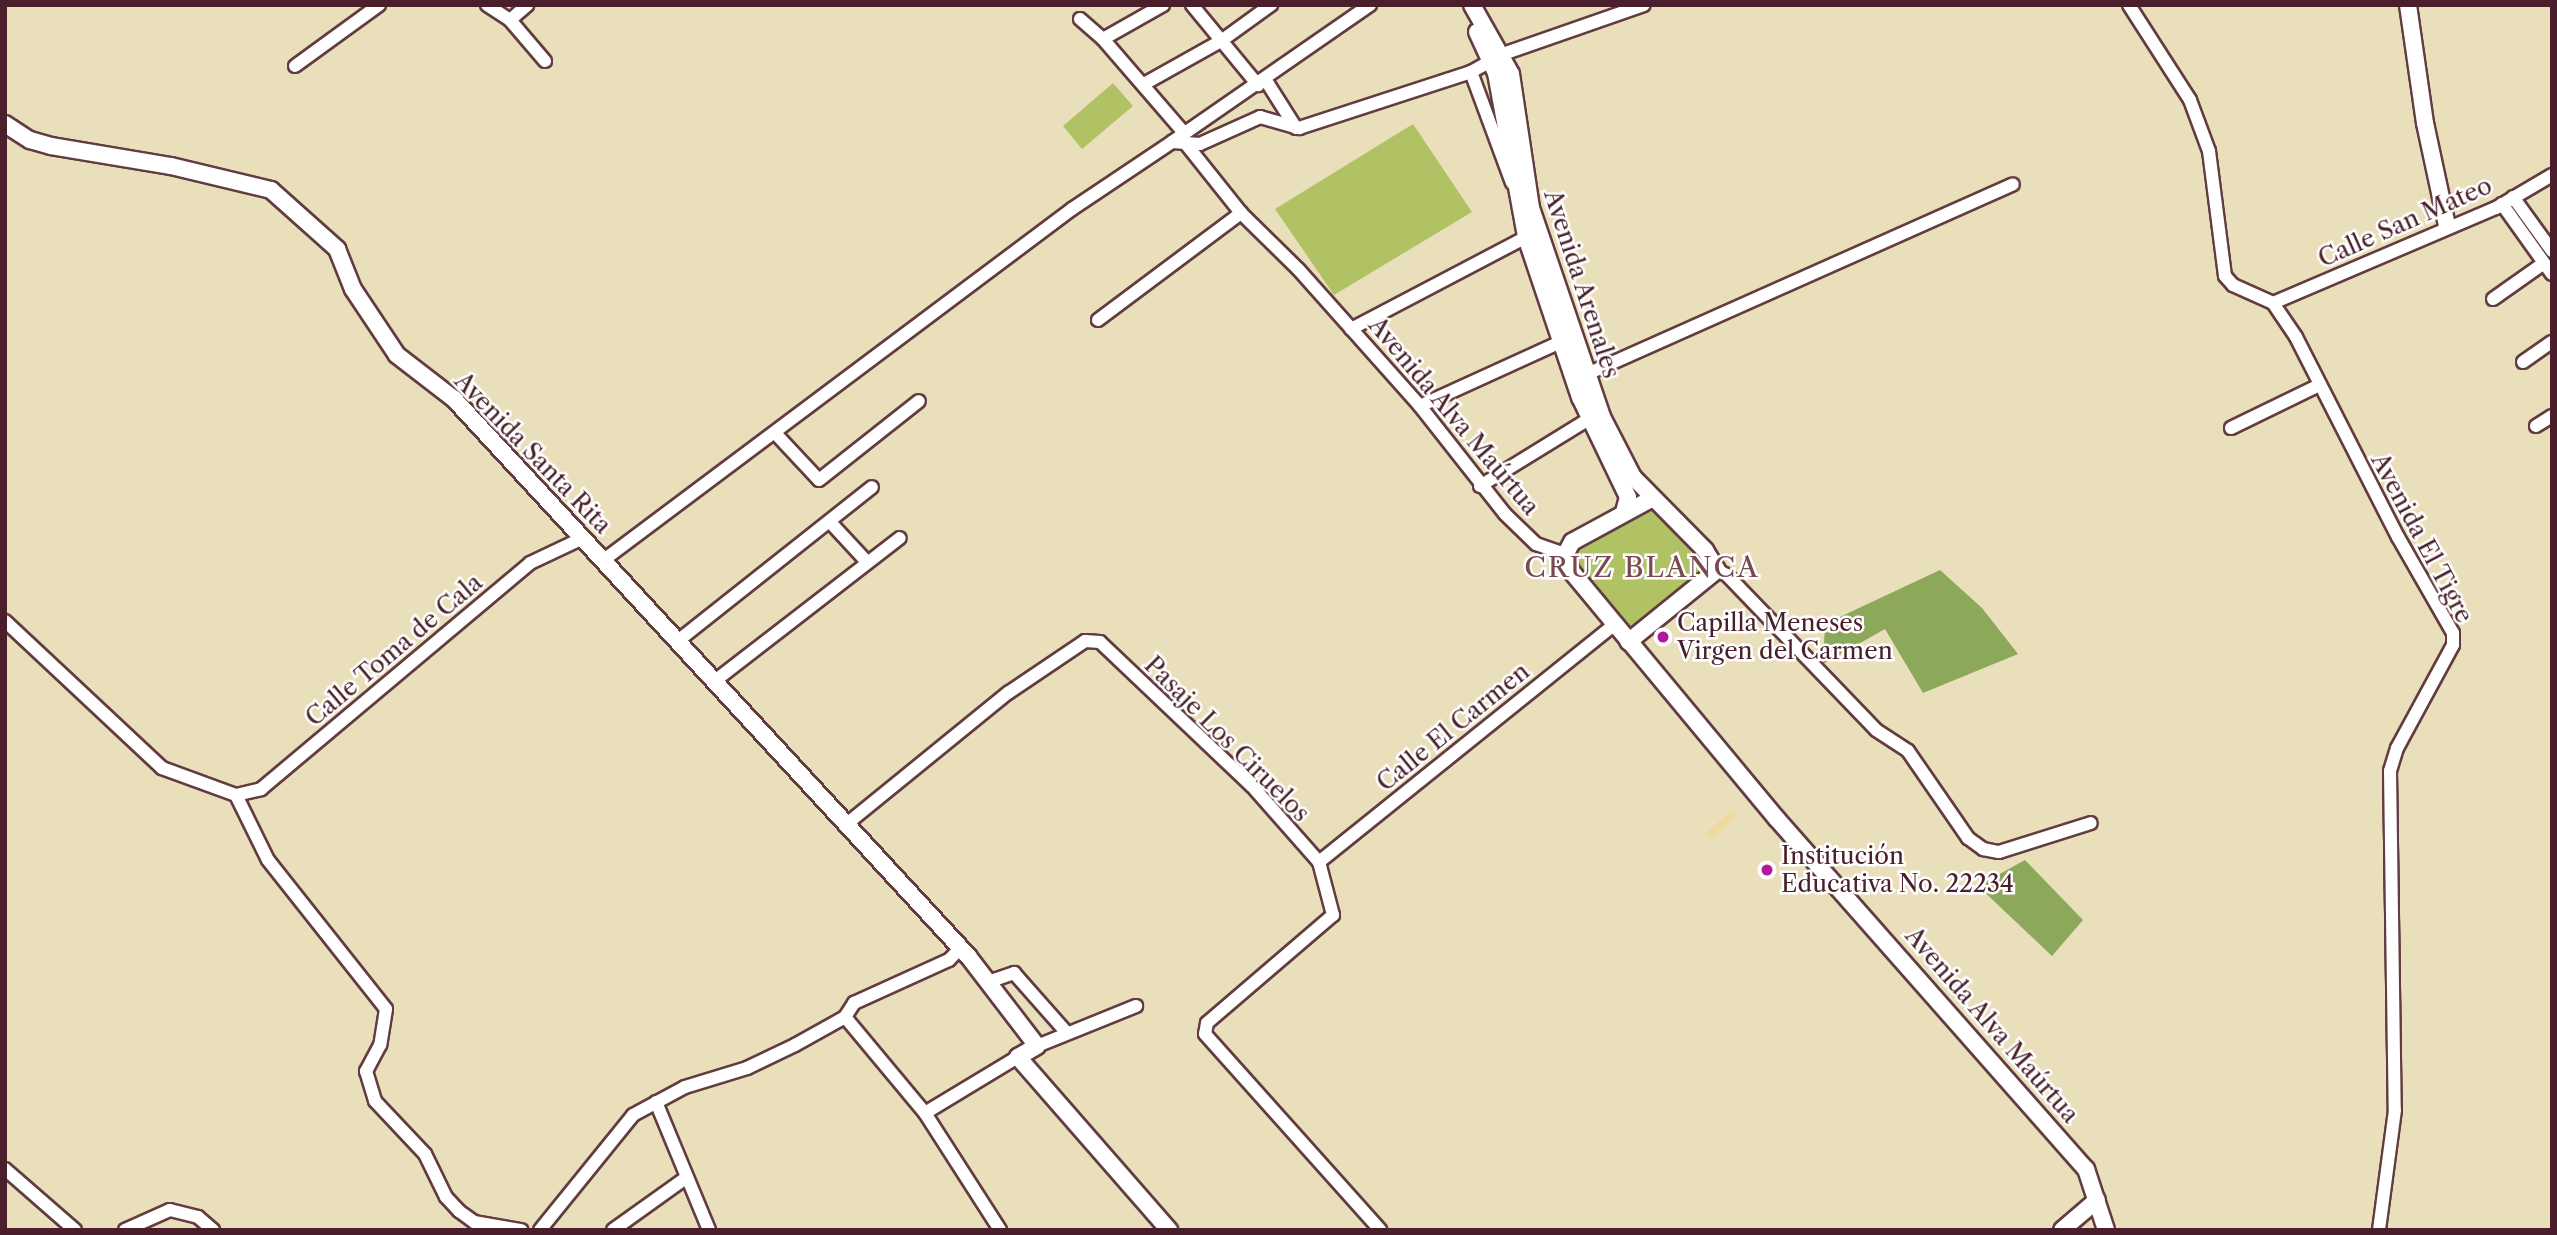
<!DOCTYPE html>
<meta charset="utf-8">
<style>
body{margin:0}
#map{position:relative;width:2557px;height:1235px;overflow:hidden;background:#eadfbb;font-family:"Libre Caslon Text",serif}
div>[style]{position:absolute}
.green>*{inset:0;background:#b1c265}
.forest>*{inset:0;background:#8ca85a}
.sand>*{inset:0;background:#eeda9e}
.roads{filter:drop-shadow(2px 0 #623c41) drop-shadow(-2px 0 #623c41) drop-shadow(0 2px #623c41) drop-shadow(0 -2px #623c41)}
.street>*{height:12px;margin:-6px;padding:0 6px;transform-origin:6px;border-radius:6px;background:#fff}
.secondary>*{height:16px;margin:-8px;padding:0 8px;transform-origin:8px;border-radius:8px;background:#fff}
.dots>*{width:19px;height:19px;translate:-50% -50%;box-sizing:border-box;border:4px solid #fff;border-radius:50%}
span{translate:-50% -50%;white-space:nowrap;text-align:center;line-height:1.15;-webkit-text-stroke:5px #fff;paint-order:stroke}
.street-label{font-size:24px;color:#4a1f2b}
.poi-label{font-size:24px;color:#4a1f2b}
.left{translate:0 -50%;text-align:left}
.quarter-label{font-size:28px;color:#7a494f;letter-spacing:2px}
.frame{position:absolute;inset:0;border:7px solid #4a1f2b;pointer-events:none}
</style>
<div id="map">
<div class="green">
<div style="clip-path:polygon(1113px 83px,1133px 106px,1082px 149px,1063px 126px)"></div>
<div style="clip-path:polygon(1413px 124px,1472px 212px,1334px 295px,1275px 209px)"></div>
<div style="clip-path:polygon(1652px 507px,1705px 560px,1700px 576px,1627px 632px,1576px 566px,1575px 549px)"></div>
</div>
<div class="forest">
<div style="clip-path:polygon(1940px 570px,1982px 608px,2018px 654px,1923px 693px,1885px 629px,1823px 664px,1825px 624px)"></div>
<div style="clip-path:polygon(2025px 860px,2083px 920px,2052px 956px,1978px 886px)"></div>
</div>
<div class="sand">
<div style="clip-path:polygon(1730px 811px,1737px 816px,1711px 840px,1705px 834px)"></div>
</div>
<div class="roads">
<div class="street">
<div style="left:487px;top:5px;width:27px;rotate:33deg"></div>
<div style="left:510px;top:20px;width:54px;rotate:49.5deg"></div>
<div style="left:1192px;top:5px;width:104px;rotate:50.5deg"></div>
<div style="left:2129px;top:5px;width:113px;rotate:57.3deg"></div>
<div style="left:2190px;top:100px;width:54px;rotate:69.6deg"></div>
<div style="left:2209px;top:151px;width:126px;rotate:82.7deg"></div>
<div style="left:2225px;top:276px;width:12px;rotate:48deg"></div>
<div style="left:2233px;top:285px;width:44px;rotate:24.2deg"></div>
<div style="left:2273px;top:303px;width:41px;rotate:55.9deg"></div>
<div style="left:2296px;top:337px;width:225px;rotate:63deg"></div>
<div style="left:2398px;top:537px;width:111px;rotate:60.2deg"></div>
<div style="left:2453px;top:633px;width:12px;rotate:90deg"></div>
<div style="left:2453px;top:645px;width:117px;rotate:118.5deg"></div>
<div style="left:2397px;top:748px;width:24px;rotate:107deg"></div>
<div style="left:2390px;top:771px;width:339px;rotate:89.2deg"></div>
<div style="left:2395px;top:1110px;width:121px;rotate:97.6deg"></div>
<div style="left:1080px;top:19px;width:30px;rotate:41deg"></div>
<div style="left:1103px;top:39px;width:124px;rotate:49.2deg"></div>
<div style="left:510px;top:20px;width:23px;rotate:-41deg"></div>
<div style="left:1103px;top:39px;width:69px;rotate:-29.5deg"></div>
<div style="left:295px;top:66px;width:104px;rotate:-36deg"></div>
<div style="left:1471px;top:72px;width:118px;rotate:69.7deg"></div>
<div style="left:1265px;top:79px;width:58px;rotate:57.7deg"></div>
<div style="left:1144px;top:84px;width:88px;rotate:-29.2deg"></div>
<div style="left:1221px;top:41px;width:62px;rotate:-35.8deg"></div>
<div style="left:1172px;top:142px;width:241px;rotate:-34.7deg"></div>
<div style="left:1186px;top:144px;width:88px;rotate:51.4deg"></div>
<div style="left:1241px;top:213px;width:81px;rotate:44.5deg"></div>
<div style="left:1299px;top:270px;width:182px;rotate:48.3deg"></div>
<div style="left:1420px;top:406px;width:137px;rotate:51.8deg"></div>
<div style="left:1505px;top:514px;width:43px;rotate:44.1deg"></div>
<div style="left:1536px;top:544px;width:31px;rotate:19deg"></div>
<div style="left:2513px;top:197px;width:67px;rotate:54.2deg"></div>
<div style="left:2502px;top:204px;width:86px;rotate:54.5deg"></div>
<div style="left:2493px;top:299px;width:62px;rotate:-35.2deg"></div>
<div style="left:2273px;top:303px;width:242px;rotate:-23.1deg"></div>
<div style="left:2496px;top:208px;width:65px;rotate:-30.5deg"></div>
<div style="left:1098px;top:320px;width:179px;rotate:-36.8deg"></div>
<div style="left:1351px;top:329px;width:198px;rotate:-27.7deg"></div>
<div style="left:2523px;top:362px;width:35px;rotate:-35deg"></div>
<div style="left:1587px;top:374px;width:466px;rotate:-24deg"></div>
<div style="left:1420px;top:406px;width:164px;rotate:-24.5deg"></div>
<div style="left:2536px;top:426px;width:19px;rotate:-32deg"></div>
<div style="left:2231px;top:428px;width:98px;rotate:-26deg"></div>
<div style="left:775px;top:433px;width:64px;rotate:46.9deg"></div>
<div style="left:819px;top:480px;width:127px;rotate:-38.3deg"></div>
<div style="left:1480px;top:486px;width:128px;rotate:-31.6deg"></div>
<div style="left:830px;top:522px;width:54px;rotate:47.2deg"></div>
<div style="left:605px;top:559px;width:584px;rotate:-36.85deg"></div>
<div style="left:1072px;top:209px;width:120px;rotate:-33.8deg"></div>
<div style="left:1172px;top:142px;width:28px;rotate:4deg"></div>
<div style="left:1200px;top:144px;width:66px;rotate:-24.2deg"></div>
<div style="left:1260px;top:117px;width:41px;rotate:15.8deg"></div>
<div style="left:1299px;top:128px;width:181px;rotate:-18deg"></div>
<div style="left:1471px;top:72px;width:37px;rotate:-29deg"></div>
<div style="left:1503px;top:54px;width:149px;rotate:-19.2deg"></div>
<div style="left:1717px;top:570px;width:11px;rotate:27deg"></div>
<div style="left:1727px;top:575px;width:215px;rotate:46.1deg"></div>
<div style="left:1876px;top:730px;width:38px;rotate:33deg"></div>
<div style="left:1908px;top:751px;width:106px;rotate:55.4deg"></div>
<div style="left:1968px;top:838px;width:19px;rotate:36deg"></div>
<div style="left:1983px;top:849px;width:16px;rotate:11deg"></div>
<div style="left:1999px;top:852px;width:96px;rotate:-17.5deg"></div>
<div style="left:5px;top:621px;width:215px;rotate:43.1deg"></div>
<div style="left:162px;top:768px;width:79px;rotate:20deg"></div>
<div style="left:236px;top:795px;width:72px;rotate:63.8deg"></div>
<div style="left:268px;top:860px;width:190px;rotate:51.6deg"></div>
<div style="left:386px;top:1009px;width:36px;rotate:99deg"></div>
<div style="left:380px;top:1045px;width:30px;rotate:118deg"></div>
<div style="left:366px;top:1071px;width:31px;rotate:73deg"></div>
<div style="left:375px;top:1101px;width:73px;rotate:46.7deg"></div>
<div style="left:425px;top:1154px;width:48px;rotate:64deg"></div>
<div style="left:446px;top:1197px;width:19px;rotate:47deg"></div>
<div style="left:459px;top:1211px;width:19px;rotate:36deg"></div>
<div style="left:474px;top:1222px;width:48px;rotate:9.7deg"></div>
<div style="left:679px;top:640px;width:246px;rotate:-38.4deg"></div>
<div style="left:716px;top:680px;width:232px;rotate:-37.7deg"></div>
<div style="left:236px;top:795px;width:26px;rotate:-13deg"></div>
<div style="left:261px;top:789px;width:351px;rotate:-40deg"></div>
<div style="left:530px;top:563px;width:59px;rotate:-25.3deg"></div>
<div style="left:849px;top:822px;width:205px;rotate:-39.1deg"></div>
<div style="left:1008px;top:693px;width:93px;rotate:-34deg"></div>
<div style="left:1085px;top:641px;width:15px;rotate:4deg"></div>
<div style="left:1100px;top:642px;width:209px;rotate:43.5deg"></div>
<div style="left:1252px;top:786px;width:101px;rotate:48.6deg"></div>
<div style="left:1319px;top:862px;width:55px;rotate:75.2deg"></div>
<div style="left:1333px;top:915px;width:166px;rotate:139.4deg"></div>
<div style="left:1207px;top:1023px;width:11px;rotate:100deg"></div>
<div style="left:1205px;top:1034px;width:263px;rotate:48.2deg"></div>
<div style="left:1319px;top:862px;width:378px;rotate:-38.8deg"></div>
<div style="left:988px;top:982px;width:28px;rotate:-19deg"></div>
<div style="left:1014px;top:973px;width:80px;rotate:48.5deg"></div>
<div style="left:845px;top:1017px;width:125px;rotate:50.2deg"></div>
<div style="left:925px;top:1113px;width:139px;rotate:57.3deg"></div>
<div style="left:1037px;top:1046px;width:107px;rotate:-22deg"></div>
<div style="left:656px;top:1102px;width:139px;rotate:67.5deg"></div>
<div style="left:925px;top:1113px;width:109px;rotate:-31.1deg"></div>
<div style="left:5px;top:1169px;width:93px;rotate:41.1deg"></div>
<div style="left:125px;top:1230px;width:49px;rotate:-24deg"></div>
<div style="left:170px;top:1210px;width:29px;rotate:14deg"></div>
<div style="left:198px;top:1217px;width:20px;rotate:41deg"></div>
<div style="left:540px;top:1230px;width:148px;rotate:-51deg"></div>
<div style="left:633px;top:1115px;width:59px;rotate:-28.3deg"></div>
<div style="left:685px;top:1087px;width:65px;rotate:-17deg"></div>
<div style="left:747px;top:1068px;width:53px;rotate:-25.6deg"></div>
<div style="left:795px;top:1045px;width:57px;rotate:-29.2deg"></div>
<div style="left:845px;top:1017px;width:17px;rotate:-57deg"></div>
<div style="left:854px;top:1003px;width:104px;rotate:-24.4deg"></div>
<div style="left:949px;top:960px;width:16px;rotate:-47deg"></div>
<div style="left:613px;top:1230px;width:90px;rotate:-35.5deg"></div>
</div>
<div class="secondary">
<div style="left:1472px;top:5px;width:79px;rotate:60.5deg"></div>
<div style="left:1511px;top:74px;width:135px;rotate:81.5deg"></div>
<div style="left:1531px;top:208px;width:221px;rotate:71.2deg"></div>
<div style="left:1602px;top:417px;width:68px;rotate:62.7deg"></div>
<div style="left:1633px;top:477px;width:103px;rotate:45.4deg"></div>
<div style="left:1705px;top:550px;width:23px;rotate:59deg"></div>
<div style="left:1717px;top:570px;width:114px;rotate:141deg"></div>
<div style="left:2408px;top:5px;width:119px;rotate:81.8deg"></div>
<div style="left:2425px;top:123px;width:105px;rotate:77.9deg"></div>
<div style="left:1477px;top:32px;width:45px;rotate:65.1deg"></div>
<div style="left:1496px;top:73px;width:167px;rotate:79.6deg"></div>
<div style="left:1526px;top:237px;width:169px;rotate:71.4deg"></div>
<div style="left:1580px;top:397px;width:111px;rotate:64.4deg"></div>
<div style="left:1628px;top:497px;width:16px;rotate:105deg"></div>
<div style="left:5px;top:124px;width:30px;rotate:33deg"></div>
<div style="left:30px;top:140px;width:22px;rotate:16deg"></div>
<div style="left:51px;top:146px;width:122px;rotate:9.5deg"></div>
<div style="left:171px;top:166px;width:103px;rotate:13.5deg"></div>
<div style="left:271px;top:190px;width:89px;rotate:41.8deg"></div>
<div style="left:337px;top:249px;width:43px;rotate:68.2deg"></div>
<div style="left:353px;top:289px;width:79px;rotate:56.3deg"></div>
<div style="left:397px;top:355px;width:72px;rotate:37.7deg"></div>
<div style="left:454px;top:399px;width:758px;rotate:47.3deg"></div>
<div style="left:968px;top:956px;width:113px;rotate:52.5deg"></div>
<div style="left:1037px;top:1046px;width:22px;rotate:150deg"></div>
<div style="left:1018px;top:1057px;width:230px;rotate:48.9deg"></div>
<div style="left:1653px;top:498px;width:92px;rotate:151.5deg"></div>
<div style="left:1572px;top:542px;width:15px;rotate:118deg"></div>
<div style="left:1565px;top:555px;width:17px;rotate:69deg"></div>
<div style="left:1571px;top:571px;width:322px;rotate:50.3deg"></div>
<div style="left:1777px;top:819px;width:467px;rotate:48.6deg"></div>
<div style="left:2086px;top:1169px;width:64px;rotate:71.8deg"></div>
<div style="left:2062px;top:1230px;width:46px;rotate:-40.6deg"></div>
</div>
</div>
<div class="dots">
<div style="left:1663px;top:637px;background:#b5179e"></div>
<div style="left:1767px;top:870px;background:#b5179e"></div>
</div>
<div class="street-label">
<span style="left:2405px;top:222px;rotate:-24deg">Calle San Mateo</span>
<span style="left:1582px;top:284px;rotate:72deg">Avenida Arenales</span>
<span style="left:1454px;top:416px;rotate:50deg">Avenida Alva Maúrtua</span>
<span style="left:533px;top:453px;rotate:46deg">Avenida Santa Rita</span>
<span style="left:2422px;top:538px;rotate:62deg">Avenida El Tigre</span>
<span style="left:394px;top:650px;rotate:-40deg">Calle Toma de Cala</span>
<span style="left:1453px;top:727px;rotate:-39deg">Calle El Carmen</span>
<span style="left:1227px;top:739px;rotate:45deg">Pasaje Los Ciruelos</span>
<span style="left:1992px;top:1025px;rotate:49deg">Avenida Alva Maúrtua</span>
</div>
<div class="poi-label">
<span class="left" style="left:1677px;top:637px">Capilla Meneses<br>Virgen del Carmen</span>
<span class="left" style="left:1781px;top:870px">Institución<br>Educativa No. 22234</span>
</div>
<div class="quarter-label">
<span style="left:1642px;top:567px">CRUZ BLANCA</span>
</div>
<div class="frame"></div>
</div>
